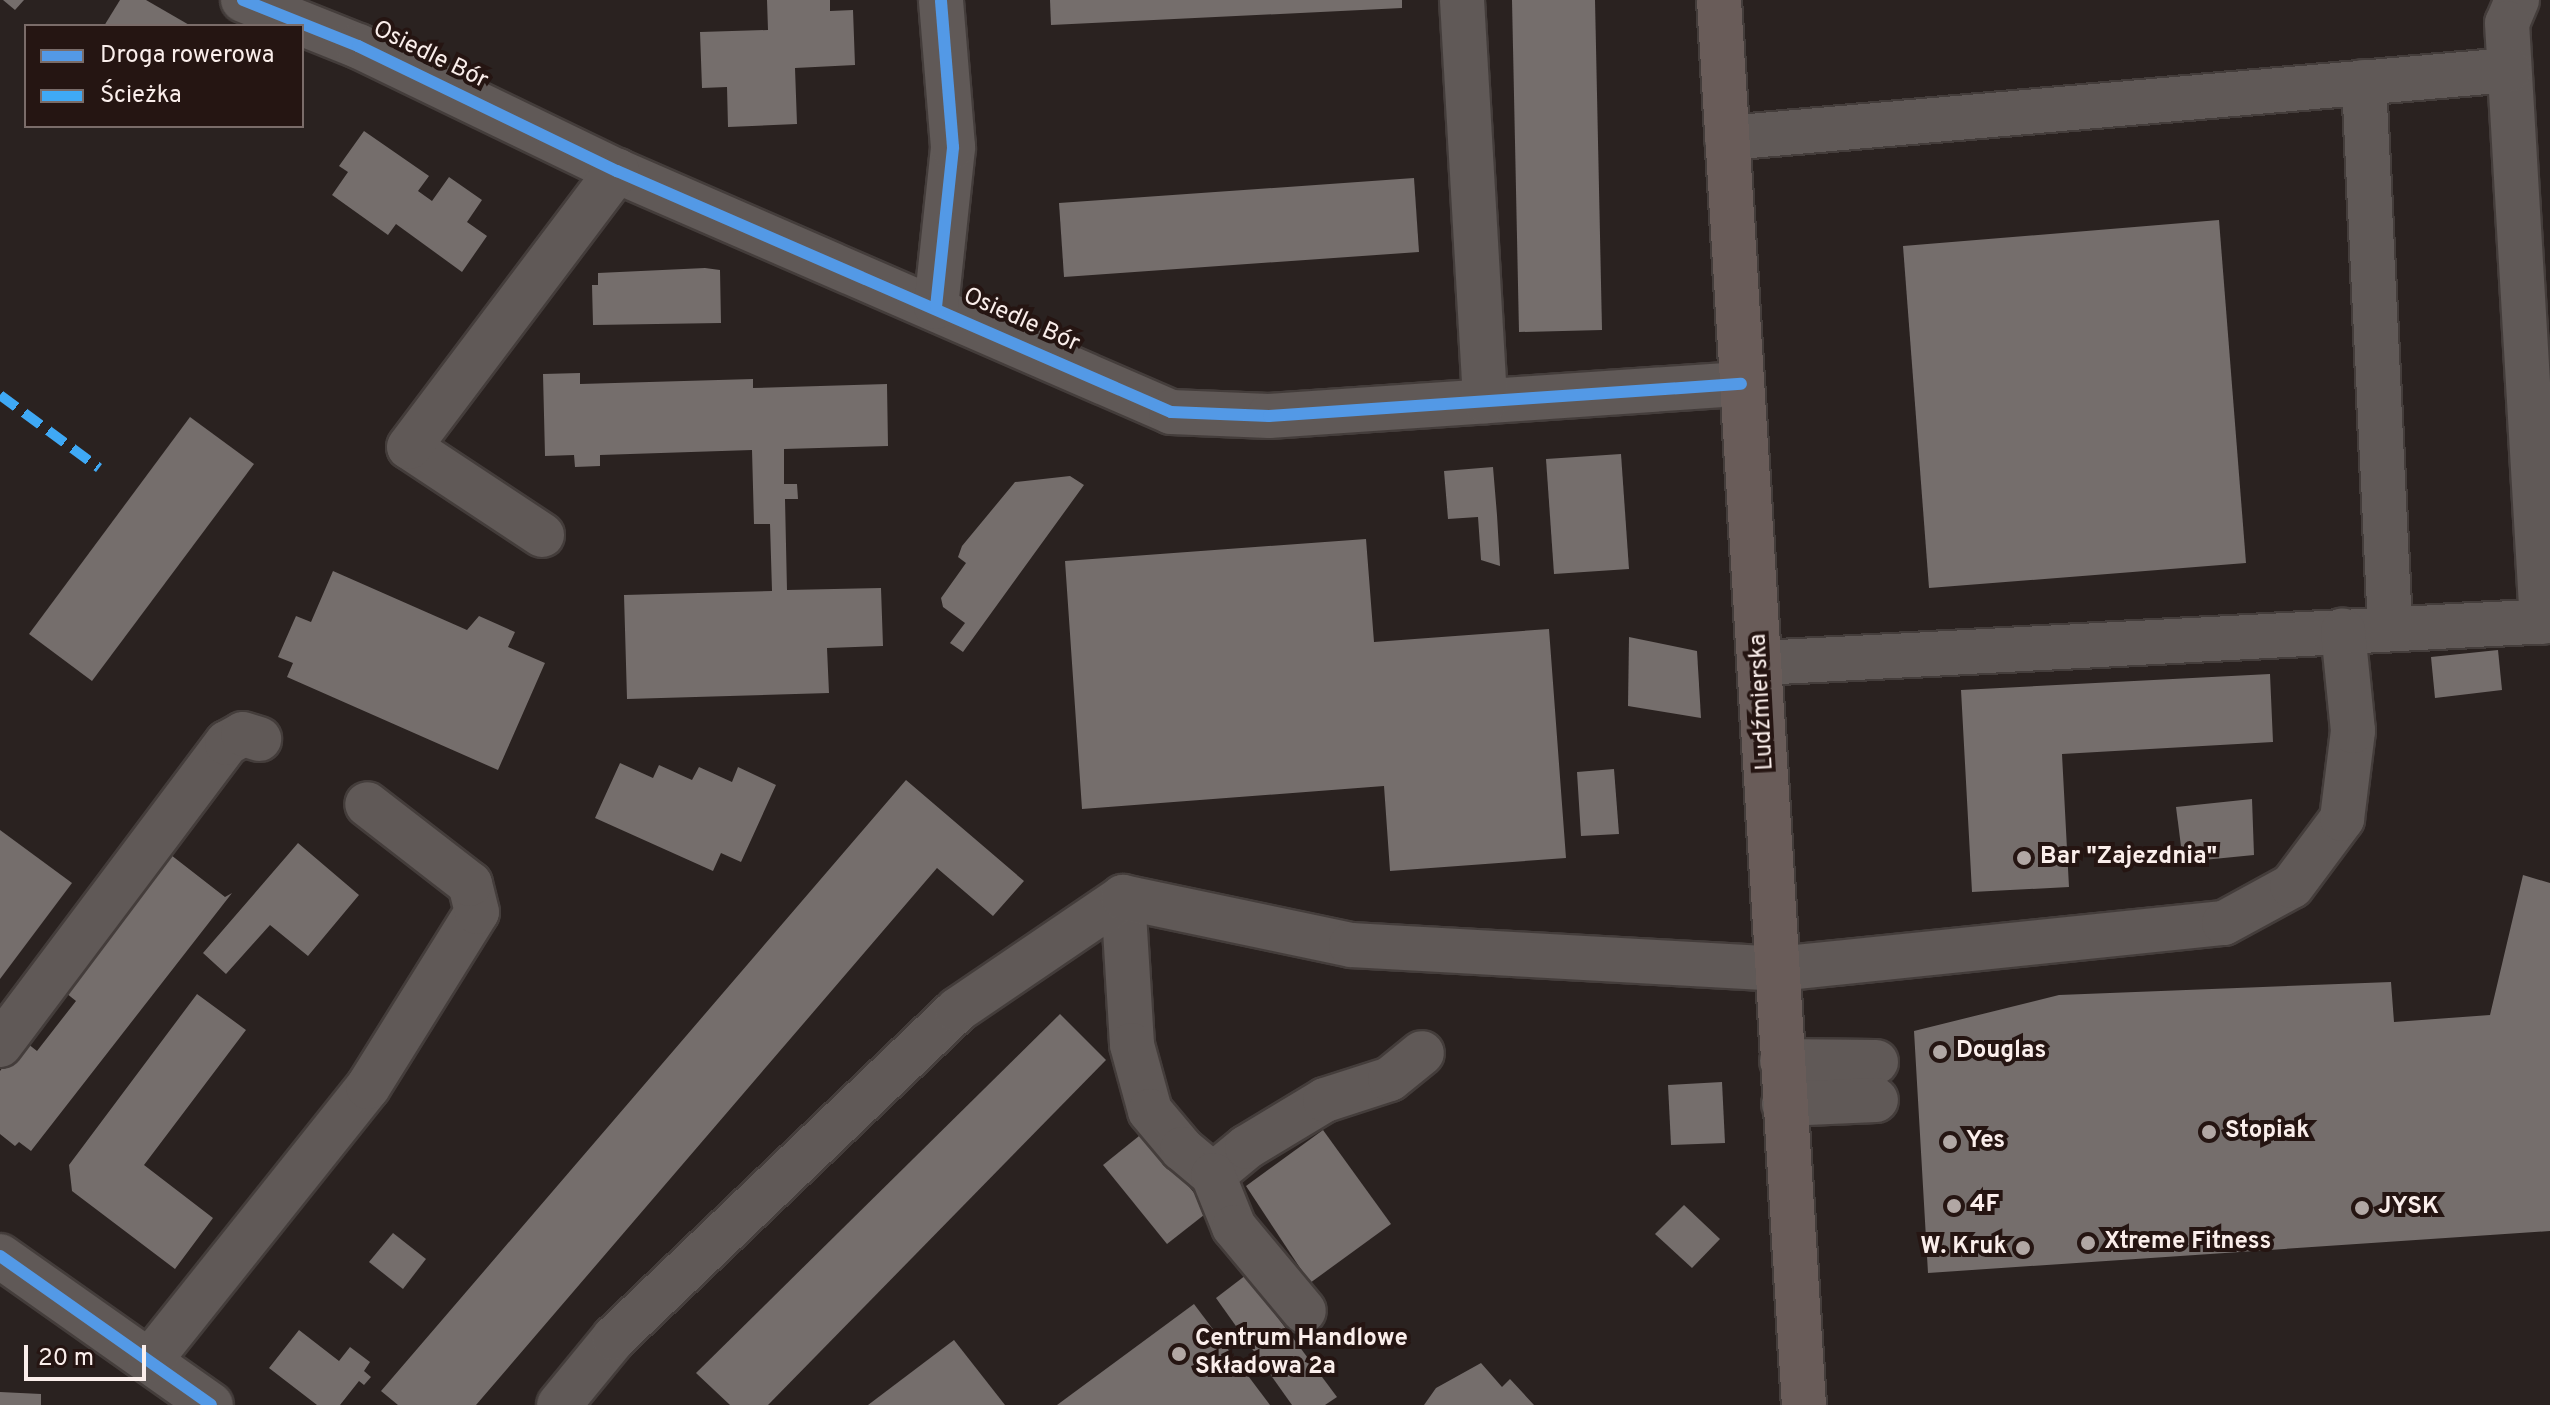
<!DOCTYPE html>
<meta charset="utf-8">
<style>
body{margin:0}
#map{position:relative;width:2550px;height:1405px;overflow:hidden;background:#2a2220;font-family:Overpass,sans-serif}
div>[style]{position:absolute}
.building>*{inset:0;background:#756e6c}
.roads{filter:drop-shadow(2px 0 #443d3b) drop-shadow(-2px 0 #443d3b) drop-shadow(0 2px #443d3b) drop-shadow(0 -2px #443d3b)}
.minor>*{height:44px;margin:-22px;padding:0 22px;transform-origin:22px;border-radius:22px;background:#605957}
.major>*{height:44px;margin:-22px;padding:0 22px;transform-origin:22px;border-radius:22px;background:#695c59}
.quiet>*{height:10px;margin-top:-5px;transform-origin:0;background:repeating-linear-gradient(90deg,#3fa9f5 0 20px,transparent 0 30px)}
.cycleway>*{height:12px;margin:-6px;padding:0 6px;transform-origin:6px;border-radius:6px;background:#5399e6}
.dots>*{width:22px;height:22px;translate:-50% -50%;box-sizing:border-box;border:4px solid #251512;border-radius:50%}
span{translate:-50% -50%;white-space:nowrap;text-align:center;line-height:1.15;-webkit-text-stroke:8px #251512;paint-order:stroke}
.street-label{font-size:24px;color:#faeeeb}
.poi-label{font-size:24px;color:#faeeeb;font-weight:700}
.left{translate:0 -50%;text-align:left}
.right{translate:-100% -50%;text-align:right}
.legend{position:absolute;left:24px;top:24px;width:280px;height:104px;box-sizing:border-box;background:#251512;border:2px solid #7a6c69;margin:0;padding:10px 14px;list-style:none;font-size:24px;color:#faeeeb}
.legend li{display:flex;align-items:center;gap:16px;height:40px}
.legend b{width:40px;border:2px solid #7a6c69}
.scale{position:absolute;left:24px;top:1345px;width:122px;height:36px;box-sizing:border-box;border:4px solid #faeeeb;border-top:0;padding-left:10px;font-size:24px;line-height:28px;white-space:nowrap;color:#faeeeb;-webkit-text-stroke:6px #251512;paint-order:stroke}
</style>
<div id="map">
<div class="building">
<div style="clip-path:polygon(3px 0,24px 0,15px 10px)"></div>
<div style="clip-path:polygon(120px 0,146px 0,191px 26px,104px 26px)"></div>
<div style="clip-path:polygon(767px 0,830px 0,830px 11px,853px 10px,855px 65px,795px 68px,797px 124px,728px 127px,727px 87px,702px 88px,700px 32px,768px 30px)"></div>
<div style="clip-path:polygon(1050px 0,1402px 0,1402px 8px,1051px 25px)"></div>
<div style="clip-path:polygon(1512px 0,1595px 0,1602px 330px,1519px 332px)"></div>
<div style="clip-path:polygon(364px 131px,429px 176px,418px 191px,432px 201px,449px 177px,482px 200px,467px 222px,487px 236px,462px 272px,396px 224px,388px 235px,332px 195px,348px 172px,339px 166px)"></div>
<div style="clip-path:polygon(1414px 178px,1419px 252px,1064px 277px,1059px 203px)"></div>
<div style="clip-path:polygon(2219px 220px,2246px 563px,1929px 588px,1903px 246px)"></div>
<div style="clip-path:polygon(705px 268px,720px 270px,721px 323px,593px 325px,592px 285px,598px 285px,598px 273px)"></div>
<div style="clip-path:polygon(580px 373px,580px 384px,753px 379px,753px 388px,887px 384px,888px 446px,784px 449px,784px 484px,797px 484px,798px 499px,785px 499px,787px 590px,881px 588px,883px 646px,827px 648px,829px 693px,627px 699px,624px 595px,772px 591px,770px 524px,754px 524px,752px 450px,600px 455px,600px 466px,575px 467px,574px 455px,545px 456px,543px 374px)"></div>
<div style="clip-path:polygon(190px 417px,254px 464px,92px 681px,29px 634px)"></div>
<div style="clip-path:polygon(1621px 454px,1629px 569px,1554px 574px,1546px 459px)"></div>
<div style="clip-path:polygon(1493px 467px,1497px 515px,1500px 566px,1481px 560px,1478px 517px,1448px 519px,1444px 471px)"></div>
<div style="clip-path:polygon(1070px 476px,1084px 485px,963px 652px,950px 643px,965px 623px,943px 607px,941px 598px,966px 563px,958px 557px,962px 546px,1015px 482px)"></div>
<div style="clip-path:polygon(1366px 539px,1374px 642px,1549px 629px,1566px 858px,1390px 871px,1384px 786px,1082px 809px,1065px 561px)"></div>
<div style="clip-path:polygon(333px 571px,467px 630px,479px 616px,515px 632px,508px 647px,545px 663px,498px 770px,287px 677px,293px 663px,278px 657px,296px 616px,311px 622px)"></div>
<div style="clip-path:polygon(1629px 637px,1697px 651px,1701px 718px,1628px 706px)"></div>
<div style="clip-path:polygon(2498px 650px,2502px 690px,2435px 698px,2431px 657px)"></div>
<div style="clip-path:polygon(2270px 674px,2273px 742px,2062px 754px,2069px 887px,1972px 892px,1961px 690px)"></div>
<div style="clip-path:polygon(620px 763px,653px 778px,659px 765px,692px 780px,699px 767px,732px 782px,738px 767px,776px 785px,741px 862px,721px 853px,713px 871px,595px 818px)"></div>
<div style="clip-path:polygon(1614px 769px,1619px 834px,1581px 836px,1577px 772px)"></div>
<div style="clip-path:polygon(906px 780px,1024px 881px,993px 916px,937px 868px,476px 1405px,398px 1405px,381px 1391px)"></div>
<div style="clip-path:polygon(2252px 799px,2254px 855px,2183px 862px,2176px 807px)"></div>
<div style="clip-path:polygon(0 830px,72px 883px,0 979px)"></div>
<div style="clip-path:polygon(298px 843px,359px 895px,308px 956px,270px 925px,226px 974px,203px 953px)"></div>
<div style="clip-path:polygon(162px 848px,225px 897px,232px 893px,31px 1151px,19px 1142px,15px 1146px,0 1134px,0 1071px,23px 1040px,37px 1051px,76px 1001px,66px 993px,88px 965px,81px 960px)"></div>
<div style="clip-path:polygon(2523px 875px,2550px 883px,2550px 1231px,1928px 1273px,1914px 1031px,2059px 995px,2391px 982px,2394px 1022px,2490px 1015px)"></div>
<div style="clip-path:polygon(197px 994px,246px 1030px,144px 1165px,213px 1218px,175px 1269px,72px 1191px,69px 1165px)"></div>
<div style="clip-path:polygon(1060px 1014px,1106px 1060px,768px 1405px,730px 1405px,696px 1373px)"></div>
<div style="clip-path:polygon(1722px 1082px,1725px 1143px,1671px 1145px,1668px 1085px)"></div>
<div style="clip-path:polygon(1323px 1130px,1391px 1224px,1310px 1283px,1246px 1186px)"></div>
<div style="clip-path:polygon(1144px 1132px,1209px 1211px,1167px 1244px,1103px 1165px)"></div>
<div style="clip-path:polygon(1684px 1205px,1720px 1239px,1692px 1268px,1655px 1234px)"></div>
<div style="clip-path:polygon(393px 1233px,426px 1259px,403px 1289px,369px 1262px)"></div>
<div style="clip-path:polygon(1246px 1275px,1337px 1397px,1325px 1405px,1292px 1405px,1216px 1298px)"></div>
<div style="clip-path:polygon(1194px 1304px,1270px 1405px,1057px 1405px)"></div>
<div style="clip-path:polygon(299px 1330px,339px 1361px,350px 1347px,370px 1362px,364px 1371px,371px 1377px,364px 1385px,359px 1381px,340px 1405px,317px 1405px,269px 1368px)"></div>
<div style="clip-path:polygon(954px 1340px,1005px 1405px,868px 1405px)"></div>
<div style="clip-path:polygon(1481px 1363px,1502px 1387px,1510px 1379px,1534px 1405px,1424px 1405px,1436px 1388px)"></div>
<div style="clip-path:polygon(0 1392px,41px 1394px,41px 1405px,0 1405px)"></div>
</div>
<div class="roads">
<div class="minor">
<div style="left:243px;top:0;width:124px;rotate:21.8deg"></div>
<div style="left:358px;top:46px;width:288px;rotate:25.8deg"></div>
<div style="left:617px;top:171px;width:604px;rotate:23.51deg"></div>
<div style="left:1171px;top:412px;width:98px;rotate:2.3deg"></div>
<div style="left:1269px;top:416px;width:473px;rotate:-3.9deg"></div>
<div style="left:1462px;top:0;width:402px;rotate:86.7deg"></div>
<div style="left:2517px;top:0;width:25px;rotate:113deg"></div>
<div style="left:2507px;top:23px;width:600px;rotate:86.66deg"></div>
<div style="left:2364px;top:82px;width:547px;rotate:87.27deg"></div>
<div style="left:1727px;top:138px;width:785px;rotate:-4.97deg"></div>
<div style="left:936px;top:307px;width:161px;rotate:-83.9deg"></div>
<div style="left:953px;top:147px;width:147px;rotate:-94.7deg"></div>
<div style="left:542px;top:535px;width:159px;rotate:-146.5deg"></div>
<div style="left:409px;top:447px;width:346px;rotate:-53deg"></div>
<div style="left:1761px;top:663px;width:790px;rotate:-3.05deg"></div>
<div style="left:1123px;top:897px;width:148px;rotate:86.5deg"></div>
<div style="left:1132px;top:1045px;width:68px;rotate:74.7deg"></div>
<div style="left:1150px;top:1111px;width:50px;rotate:49.9deg"></div>
<div style="left:1182px;top:1149px;width:40px;rotate:40deg"></div>
<div style="left:1213px;top:1175px;width:44px;rotate:-39.5deg"></div>
<div style="left:1247px;top:1147px;width:91px;rotate:-31.1deg"></div>
<div style="left:1325px;top:1100px;width:68px;rotate:-17.9deg"></div>
<div style="left:1390px;top:1079px;width:41px;rotate:-39.1deg"></div>
<div style="left:0;top:1045px;width:378px;rotate:-53.1deg"></div>
<div style="left:227px;top:743px;width:18px;rotate:-29deg"></div>
<div style="left:243px;top:734px;width:17px;rotate:17deg"></div>
<div style="left:1782px;top:1061px;width:94px;rotate:0.6deg"></div>
<div style="left:1784px;top:1104px;width:92px;rotate:-2.5deg"></div>
<div style="left:1213px;top:1175px;width:56px;rotate:68deg"></div>
<div style="left:1234px;top:1227px;width:109px;rotate:50.2deg"></div>
<div style="left:0;top:1256px;width:258px;rotate:35.2deg"></div>
<div style="left:150px;top:1360px;width:349px;rotate:-51.4deg"></div>
<div style="left:368px;top:1087px;width:206px;rotate:-58.1deg"></div>
<div style="left:477px;top:912px;width:29px;rotate:-104deg"></div>
<div style="left:470px;top:884px;width:130px;rotate:-142.2deg"></div>
<div style="left:559px;top:1405px;width:87px;rotate:-50.6deg"></div>
<div style="left:614px;top:1338px;width:475px;rotate:-43.7deg"></div>
<div style="left:957px;top:1010px;width:201px;rotate:-34.2deg"></div>
<div style="left:1123px;top:897px;width:233px;rotate:11.9deg"></div>
<div style="left:1351px;top:945px;width:427px;rotate:3.2deg"></div>
<div style="left:1777px;top:969px;width:449px;rotate:-5.9deg"></div>
<div style="left:2224px;top:923px;width:77px;rotate:-28.6deg"></div>
<div style="left:2292px;top:886px;width:84px;rotate:-53.3deg"></div>
<div style="left:2342px;top:819px;width:89px;rotate:-82.9deg"></div>
<div style="left:2353px;top:731px;width:101px;rotate:-95.7deg"></div>
</div>
<div class="major">
<div style="left:1719px;top:0;width:1408px;rotate:86.54deg"></div>
</div>
</div>
<div class="quiet">
<div style="left:0;top:395px;width:123px;rotate:36.4deg"></div>
</div>
<div class="cycleway">
<div style="left:243px;top:0;width:124px;rotate:21.8deg"></div>
<div style="left:358px;top:46px;width:288px;rotate:25.8deg"></div>
<div style="left:617px;top:171px;width:604px;rotate:23.51deg"></div>
<div style="left:1171px;top:412px;width:98px;rotate:2.3deg"></div>
<div style="left:1269px;top:416px;width:473px;rotate:-3.9deg"></div>
<div style="left:936px;top:307px;width:161px;rotate:-83.9deg"></div>
<div style="left:953px;top:147px;width:147px;rotate:-94.7deg"></div>
<div style="left:0;top:1256px;width:258px;rotate:35.2deg"></div>
</div>
<div class="dots">
<div style="left:2024px;top:858px;background:#b1a7a4"></div>
<div style="left:1940px;top:1052px;background:#b1a7a4"></div>
<div style="left:2209px;top:1132px;background:#b1a7a4"></div>
<div style="left:1950px;top:1142px;background:#b1a7a4"></div>
<div style="left:1954px;top:1206px;background:#b1a7a4"></div>
<div style="left:2362px;top:1208px;background:#b1a7a4"></div>
<div style="left:2088px;top:1243px;background:#b1a7a4"></div>
<div style="left:2023px;top:1248px;background:#b1a7a4"></div>
<div style="left:1179px;top:1354px;background:#b1a7a4"></div>
</div>
<div class="street-label">
<span style="left:430px;top:56px;rotate:26deg">Osiedle Bór</span>
<span style="left:1021px;top:321px;rotate:24deg">Osiedle Bór</span>
<span style="left:1763px;top:702px;rotate:-93deg">Ludźmierska</span>
</div>
<div class="poi-label">
<span class="left" style="left:2040px;top:858px">Bar "Zajezdnia"</span>
<span class="left" style="left:1956px;top:1052px">Douglas</span>
<span class="left" style="left:2225px;top:1132px">Stopiak</span>
<span class="left" style="left:1966px;top:1142px">Yes</span>
<span class="left" style="left:1970px;top:1206px">4F</span>
<span class="left" style="left:2378px;top:1208px">JYSK</span>
<span class="left" style="left:2104px;top:1243px">Xtreme Fitness</span>
<span class="right" style="left:2007px;top:1248px">W. Kruk</span>
<span class="left" style="left:1195px;top:1354px">Centrum Handlowe<br>Składowa 2a</span>
</div>
<ul class="legend">
<li><b style="height:10px;background:#5399e6"></b>Droga rowerowa</li>
<li><b style="height:10px;background:#3fa9f5"></b>Ścieżka</li>
</ul>
<div class="scale">20 m</div>
</div>
